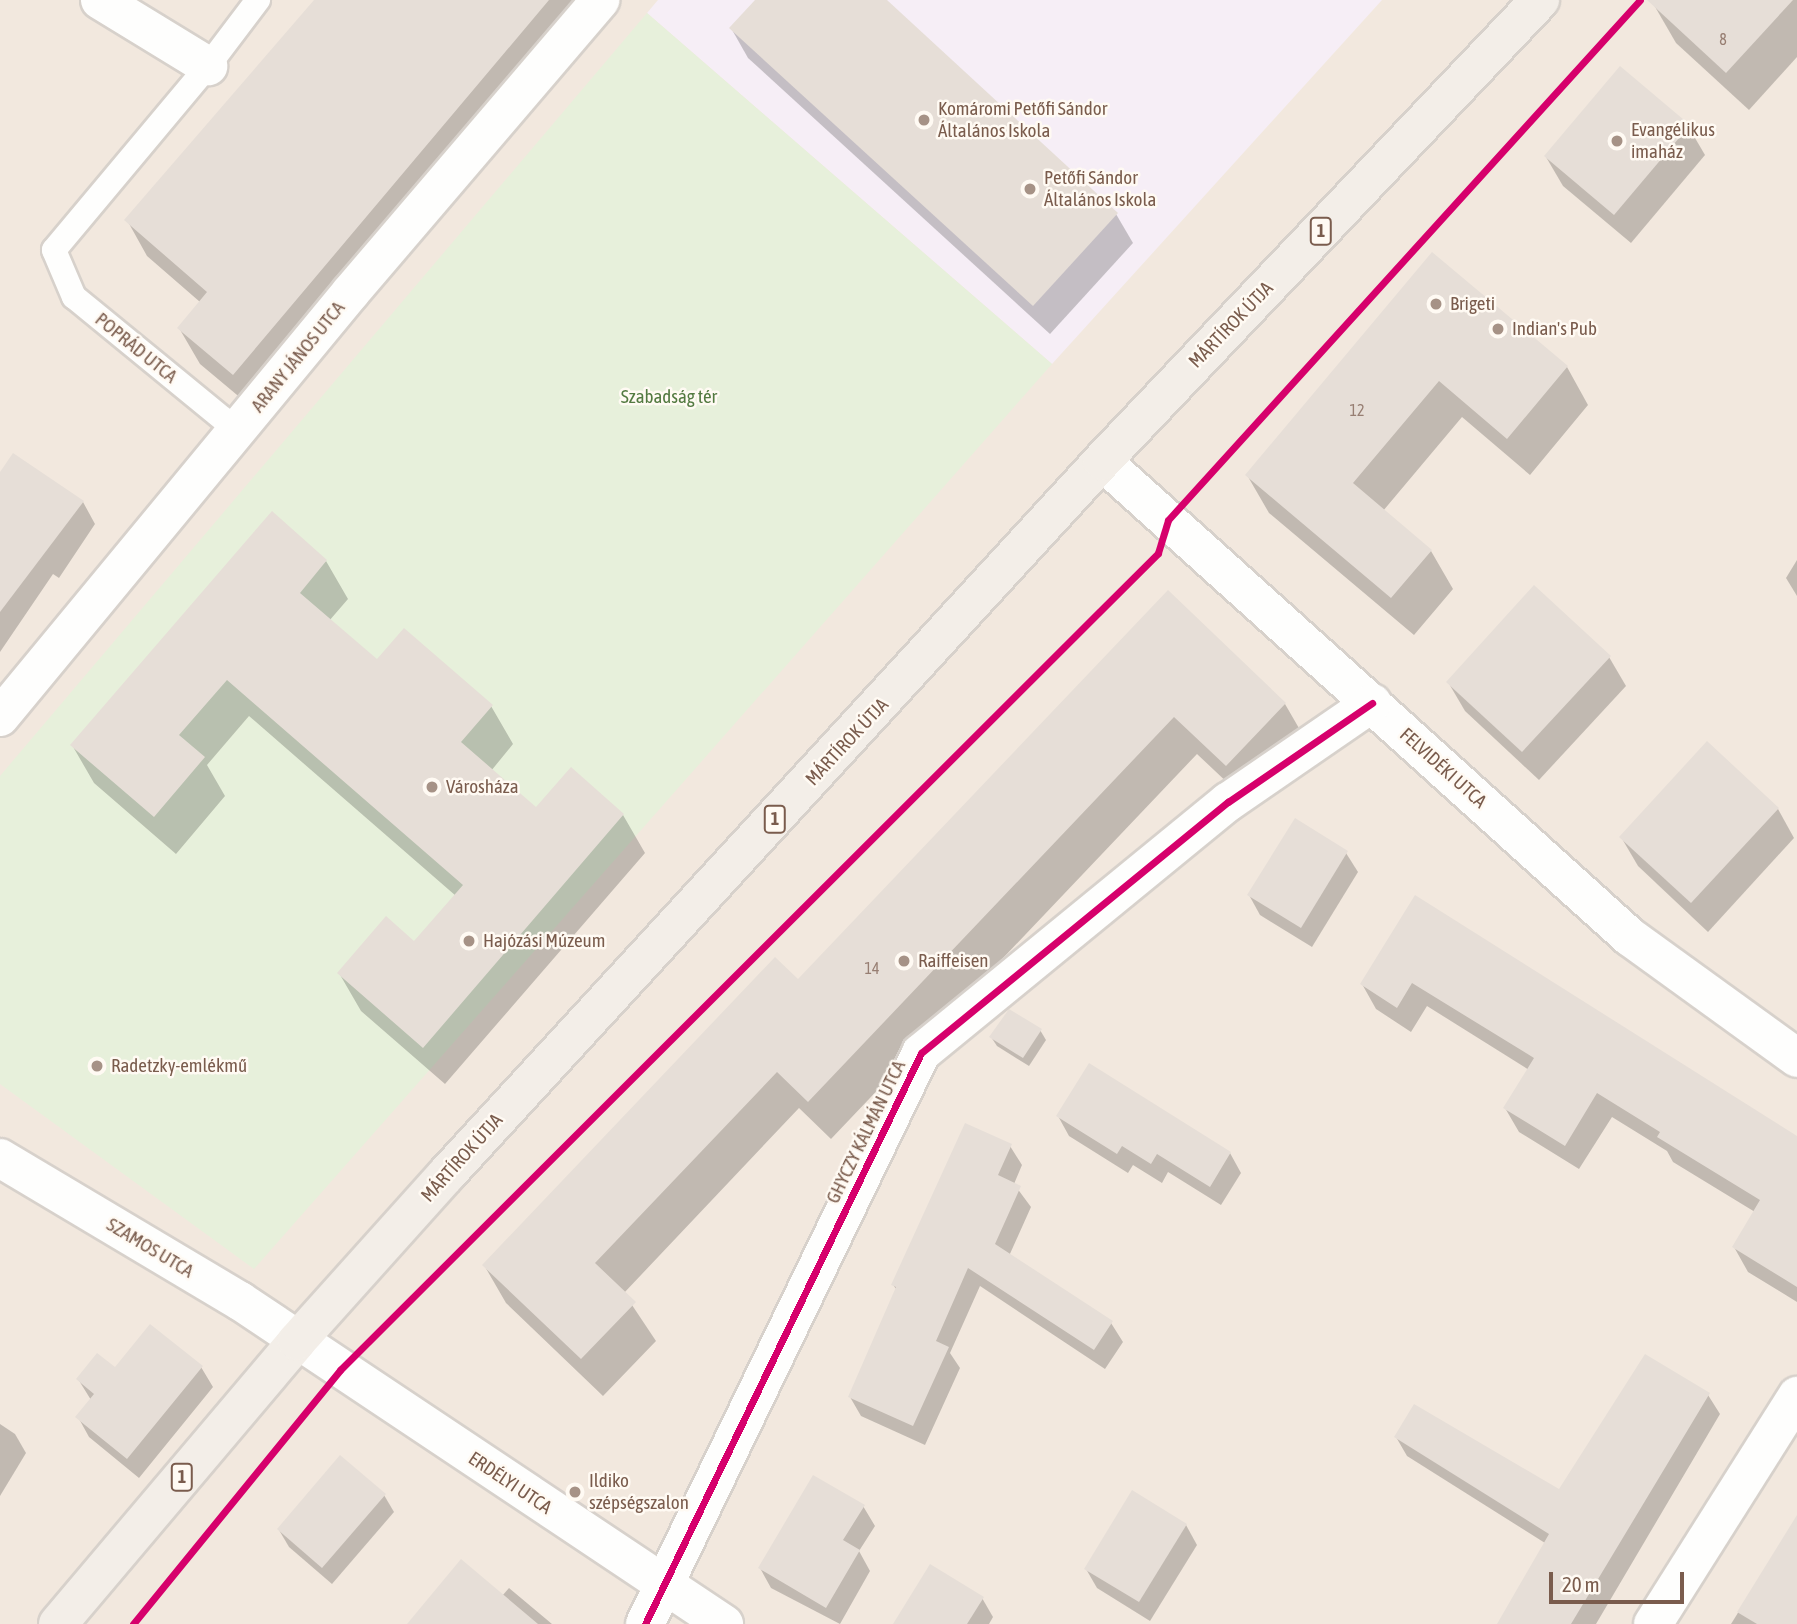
<!DOCTYPE html>
<meta charset="utf-8">
<style>
body{margin:0}
#map{position:relative;width:1797px;height:1624px;overflow:hidden;background:#f9f5f0;font-family:"Asap Condensed",sans-serif}
div>[style]{position:absolute}
.residential>*{inset:0;background:#f2e8de}
.education>*{inset:0;background:#f6eef6}
.green>*{inset:0;background:#e7f0db}
.shadow>*{inset:0;background:#0003}
.building>*{inset:0;background:#e6ded7}
.roads{filter:drop-shadow(2px 0 #d7d1cb) drop-shadow(-2px 0 #d7d1cb) drop-shadow(0 2px #d7d1cb) drop-shadow(0 -2px #d7d1cb)}
.lane>*{height:24px;margin:-12px;padding:0 12px;transform-origin:12px;border-radius:12px;background:#fefefd}
.street>*{height:38px;margin:-19px;padding:0 19px;transform-origin:19px;border-radius:19px;background:#fefefd}
.primary>*{height:38px;margin:-19px;padding:0 19px;transform-origin:19px;border-radius:19px;background:#f3eee8}
.cycleway>*{height:7px;margin:-3.5px;padding:0 3.5px;transform-origin:3.5px;border-radius:3.5px;background:#d6006c}
.dots>*{width:19px;height:19px;translate:-50% -50%;box-sizing:border-box;border:4px solid #fffaf3;border-radius:50%}
span{translate:-50% -50%;white-space:nowrap;text-align:center;line-height:1.15;-webkit-text-stroke:5px #fffaf3;paint-order:stroke}
.number-label{font-size:16px;color:#977e72}
.number-label span{-webkit-text-stroke-width:0}
.shield-label span{padding:2px 5px;background:#fffaf3;border:2px solid;border-radius:5px;-webkit-text-stroke-width:0}
.shield-label{font-size:18px;color:#7a5c4d;font-weight:700}
.poi-label{font-size:19px;color:#7a5c4d}
.left{translate:0 -50%;text-align:left}
.street-label{font-size:19px;color:#7a5c4d}
.park-label{font-size:19px;color:#537a41}
.scale{position:absolute;left:1549px;top:1572px;width:135px;height:32px;box-sizing:border-box;border:4px solid #7a5c4d;border-top:0;padding-left:9px;font-size:21px;line-height:24px;white-space:nowrap;color:#7a5c4d;-webkit-text-stroke:5px #fffaf3;paint-order:stroke}
</style>
<div id="map">
<div class="residential">
<div style="clip-path:polygon(0 0,1797px 0,1797px 1624px,0 1624px)"></div>
</div>
<div class="education">
<div style="clip-path:polygon(658px 0,1382px 0,1052px 364px,647px 13px)"></div>
</div>
<div class="green">
<div style="clip-path:polygon(647px 13px,1052px 364px,254px 1269px,0 1084px,0 776px)"></div>
</div>
<div class="shadow">
<div style="clip-path:polygon(316px 0,595px 0,255px 410px,200px 364px,179px 328px,200px 302px,147px 256px,127px 220px)"></div>
<div style="clip-path:polygon(757px 0,884px 0,1116px 214px,1133px 243px,1050px 334px,748px 58px,731px 28px)"></div>
<div style="clip-path:polygon(1659px 0,1797px 0,1797px 57px,1749px 110px,1676px 43px,1654px 5px)"></div>
<div style="clip-path:polygon(1688px 126px,1705px 155px,1631px 243px,1563px 186px,1546px 157px)"></div>
<div style="clip-path:polygon(1432px 254px,1567px 367px,1588px 405px,1530px 475px,1462px 417px,1383px 511px,1431px 551px,1453px 589px,1414px 635px,1269px 513px,1247px 475px)"></div>
<div style="clip-path:polygon(0 475px,83px 502px,95px 524px,59px 578px,53px 574px,0 652px)"></div>
<div style="clip-path:polygon(1797px 560px,1797px 596px,1786px 578px)"></div>
<div style="clip-path:polygon(326px 561px,348px 599px,329px 621px,377px 662px,491px 706px,513px 744px,491px 771px,536px 810px,623px 815px,645px 853px,445px 1084px,361px 1011px,339px 973px,414px 943px,456px 896px,249px 716px,207px 765px,225px 796px,176px 854px,94px 783px,72px 745px)"></div>
<div style="clip-path:polygon(1168px 592px,1285px 704px,1307px 742px,1249px 803px,1197px 754px,831px 1139px,799px 1108px,624px 1293px,656px 1341px,603px 1396px,506px 1303px,484px 1265px,798px 981px)"></div>
<div style="clip-path:polygon(1609px 657px,1626px 686px,1539px 780px,1465px 711px,1448px 682px)"></div>
<div style="clip-path:polygon(1778px 809px,1794px 838px,1708px 932px,1638px 866px,1621px 837px)"></div>
<div style="clip-path:polygon(1346px 853px,1358px 872px,1312px 947px,1260px 915px,1249px 895px)"></div>
<div style="clip-path:polygon(1416px 897px,1797px 1139px,1797px 1302px,1748px 1272px,1734px 1247px,1755px 1212px,1673px 1162px,1667px 1151px,1612px 1117px,1579px 1169px,1519px 1132px,1505px 1108px,1529px 1070px,1427px 1006px,1411px 1032px,1376px 1009px,1362px 984px)"></div>
<div style="clip-path:polygon(1040px 1030px,1046px 1040px,1029px 1066px,997px 1046px,991px 1037px)"></div>
<div style="clip-path:polygon(1058px 1116px,1230px 1153px,1241px 1173px,1221px 1205px,1168px 1172px,1162px 1183px,1133px 1165px,1128px 1173px,1069px 1136px)"></div>
<div style="clip-path:polygon(1010px 1146px,1022px 1165px,1014px 1184px,1031px 1207px,1009px 1256px,1111px 1323px,1123px 1342px,1105px 1369px,980px 1286px,950px 1353px,960px 1368px,925px 1445px,861px 1416px,850px 1397px,897px 1290px,893px 1285px)"></div>
<div style="clip-path:polygon(201px 1367px,213px 1387px,139px 1478px,89px 1437px,78px 1417px,91px 1400px,78px 1379px,115px 1370px)"></div>
<div style="clip-path:polygon(1708px 1395px,1720px 1414px,1596px 1624px,1498px 1624px,1545px 1543px,1407px 1456px,1396px 1437px,1560px 1491px)"></div>
<div style="clip-path:polygon(0 1424px,15px 1434px,26px 1453px,0 1496px)"></div>
<div style="clip-path:polygon(384px 1495px,394px 1512px,332px 1584px,289px 1547px,279px 1530px)"></div>
<div style="clip-path:polygon(863px 1506px,875px 1526px,859px 1551px,870px 1571px,840px 1624px,771px 1588px,760px 1568px)"></div>
<div style="clip-path:polygon(1186px 1525px,1197px 1545px,1150px 1621px,1097px 1588px,1086px 1569px)"></div>
<div style="clip-path:polygon(1777px 1550px,1797px 1563px,1797px 1624px,1731px 1624px)"></div>
<div style="clip-path:polygon(509px 1588px,552px 1624px,409px 1624px,502px 1596px)"></div>
<div style="clip-path:polygon(982px 1598px,993px 1617px,989px 1624px,895px 1624px)"></div>
</div>
<div class="building">
<div style="clip-path:polygon(314px 0,549px 0,233px 375px,177px 328px,207px 292px,124px 220px)"></div>
<div style="clip-path:polygon(755px 0,887px 0,1118px 213px,1033px 306px,729px 28px)"></div>
<div style="clip-path:polygon(1647px 0,1793px 0,1726px 73px)"></div>
<div style="clip-path:polygon(1620px 66px,1690px 125px,1614px 215px,1544px 156px)"></div>
<div style="clip-path:polygon(1432px 252px,1568px 366px,1507px 439px,1439px 381px,1353px 483px,1432px 550px,1391px 598px,1245px 475px)"></div>
<div style="clip-path:polygon(13px 453px,84px 501px,0 612px,0 472px)"></div>
<div style="clip-path:polygon(272px 511px,327px 560px,300px 593px,377px 659px,404px 628px,493px 705px,461px 742px,536px 807px,571px 767px,624px 814px,423px 1048px,337px 973px,386px 916px,414px 941px,463px 885px,227px 680px,179px 735px,205px 757px,154px 817px,70px 745px)"></div>
<div style="clip-path:polygon(1534px 585px,1611px 656px,1522px 752px,1446px 682px)"></div>
<div style="clip-path:polygon(1168px 590px,1286px 703px,1226px 766px,1174px 717px,808px 1102px,777px 1072px,595px 1263px,636px 1302px,581px 1359px,482px 1265px,775px 957px,798px 979px)"></div>
<div style="clip-path:polygon(1707px 741px,1779px 808px,1691px 903px,1619px 837px)"></div>
<div style="clip-path:polygon(1295px 818px,1348px 851px,1301px 928px,1247px 895px)"></div>
<div style="clip-path:polygon(1415px 895px,1797px 1136px,1797px 1287px,1732px 1247px,1760px 1200px,1657px 1137px,1660px 1132px,1597px 1093px,1565px 1146px,1503px 1108px,1534px 1058px,1412px 983px,1397px 1008px,1360px 984px)"></div>
<div style="clip-path:polygon(1009px 1009px,1042px 1029px,1023px 1058px,989px 1037px)"></div>
<div style="clip-path:polygon(1089px 1063px,1231px 1152px,1210px 1187px,1157px 1154px,1151px 1164px,1122px 1146px,1117px 1154px,1056px 1116px)"></div>
<div style="clip-path:polygon(965px 1123px,1012px 1144px,998px 1175px,1021px 1186px,995px 1244px,1113px 1321px,1094px 1350px,968px 1268px,936px 1341px,949px 1347px,913px 1426px,848px 1397px,896px 1287px,891px 1285px)"></div>
<div style="clip-path:polygon(150px 1324px,203px 1366px,127px 1459px,75px 1417px,94px 1394px,76px 1379px,97px 1353px,115px 1367px)"></div>
<div style="clip-path:polygon(1645px 1354px,1710px 1393px,1571px 1624px,1497px 1624px,1549px 1534px,1394px 1437px,1414px 1404px,1559px 1489px)"></div>
<div style="clip-path:polygon(340px 1455px,386px 1494px,322px 1568px,277px 1529px)"></div>
<div style="clip-path:polygon(813px 1475px,865px 1505px,843px 1540px,860px 1550px,826px 1608px,758px 1568px)"></div>
<div style="clip-path:polygon(1132px 1490px,1187px 1524px,1139px 1602px,1084px 1569px)"></div>
<div style="clip-path:polygon(1797px 1515px,1797px 1624px,1757px 1624px,1737px 1612px)"></div>
<div style="clip-path:polygon(461px 1559px,538px 1624px,407px 1624px)"></div>
<div style="clip-path:polygon(930px 1564px,984px 1597px,967px 1624px,893px 1624px)"></div>
</div>
<div class="roads">
<div class="lane">
<div style="left:238px;top:431px;width:212px;rotate:-140.7deg"></div>
<div style="left:74px;top:297px;width:51px;rotate:-113.1deg"></div>
<div style="left:54px;top:250px;width:240px;rotate:-50.1deg"></div>
<div style="left:208px;top:66px;width:83px;rotate:-52.9deg"></div>
</div>
<div class="street">
<div style="left:100px;top:0;width:127px;rotate:31.4deg"></div>
<div style="left:1102px;top:461px;width:711px;rotate:42.04deg"></div>
<div style="left:1630px;top:937px;width:206px;rotate:35.9deg"></div>
<div style="left:0;top:717px;width:551px;rotate:-50.45deg"></div>
<div style="left:351px;top:292px;width:384px;rotate:-49.5deg"></div>
<div style="left:0;top:1158px;width:279px;rotate:30.8deg"></div>
<div style="left:240px;top:1301px;width:582px;rotate:33.72deg"></div>
<div style="left:645px;top:1624px;width:634px;rotate:-64.2deg"></div>
<div style="left:921px;top:1053px;width:397px;rotate:-39.3deg"></div>
<div style="left:1228px;top:802px;width:175px;rotate:-34.5deg"></div>
<div style="left:1653px;top:1624px;width:270px;rotate:-57.7deg"></div>
</div>
<div class="primary">
<div style="left:58px;top:1624px;width:370px;rotate:-49.8deg"></div>
<div style="left:297px;top:1341px;width:223px;rotate:-48.1deg"></div>
<div style="left:446px;top:1175px;width:970px;rotate:-47.42deg"></div>
<div style="left:1102px;top:461px;width:636px;rotate:-46.47deg"></div>
</div>
</div>
<div class="cycleway">
<div style="left:133px;top:1624px;width:328px;rotate:-50.8deg"></div>
<div style="left:340px;top:1370px;width:1156px;rotate:-44.96deg"></div>
<div style="left:1158px;top:553px;width:34px;rotate:-73deg"></div>
<div style="left:1168px;top:520px;width:702px;rotate:-47.77deg"></div>
<div style="left:645px;top:1624px;width:634px;rotate:-64.2deg"></div>
<div style="left:921px;top:1053px;width:397px;rotate:-39.3deg"></div>
<div style="left:1228px;top:802px;width:175px;rotate:-34.5deg"></div>
</div>
<div class="dots">
<div style="left:924px;top:120px;background:#a69286"></div>
<div style="left:1617px;top:141px;background:#a69286"></div>
<div style="left:1030px;top:189px;background:#a69286"></div>
<div style="left:1436px;top:304px;background:#a69286"></div>
<div style="left:1498px;top:329px;background:#a69286"></div>
<div style="left:432px;top:787px;background:#a69286"></div>
<div style="left:469px;top:941px;background:#a69286"></div>
<div style="left:904px;top:961px;background:#a69286"></div>
<div style="left:97px;top:1066px;background:#a69286"></div>
<div style="left:575px;top:1492px;background:#a69286"></div>
</div>
<div class="number-label">
<span style="left:1723px;top:39px">8</span>
<span style="left:1357px;top:410px">12</span>
<span style="left:872px;top:968px">14</span>
</div>
<div class="shield-label">
<span style="left:1321px;top:231px">1</span>
<span style="left:775px;top:819px">1</span>
<span style="left:182px;top:1477px">1</span>
</div>
<div class="poi-label">
<span class="left" style="left:938px;top:120px">Komáromi Petőfi Sándor<br>Általános Iskola</span>
<span class="left" style="left:1631px;top:141px">Evangélikus<br>imaház</span>
<span class="left" style="left:1044px;top:189px">Petőfi Sándor<br>Általános Iskola</span>
<span class="left" style="left:1450px;top:304px">Brigeti</span>
<span class="left" style="left:1512px;top:329px">Indian's Pub</span>
<span class="left" style="left:446px;top:787px">Városháza</span>
<span class="left" style="left:483px;top:941px">Hajózási Múzeum</span>
<span class="left" style="left:918px;top:961px">Raiffeisen</span>
<span class="left" style="left:111px;top:1066px">Radetzky-emlékmű</span>
<span class="left" style="left:589px;top:1492px">Ildiko<br>szépségszalon</span>
</div>
<div class="street-label">
<span style="left:1231px;top:325px;rotate:-46deg">MÁRTÍROK ÚTJA</span>
<span style="left:136px;top:348px;rotate:39deg">POPRÁD UTCA</span>
<span style="left:298px;top:357px;rotate:-51deg">ARANY JÁNOS UTCA</span>
<span style="left:847px;top:742px;rotate:-47deg">MÁRTÍROK ÚTJA</span>
<span style="left:1443px;top:768px;rotate:42deg">FELVIDÉKI UTCA</span>
<span style="left:866px;top:1132px;rotate:-64deg">GHYCZY KÁLMÁN UTCA</span>
<span style="left:462px;top:1158px;rotate:-48deg">MÁRTÍROK ÚTJA</span>
<span style="left:150px;top:1248px;rotate:31deg">SZAMOS UTCA</span>
<span style="left:510px;top:1483px;rotate:34deg">ERDÉLYI UTCA</span>
</div>
<div class="park-label">
<span style="left:669px;top:397px">Szabadság tér</span>
</div>
<div class="scale">20 m</div>
</div>
